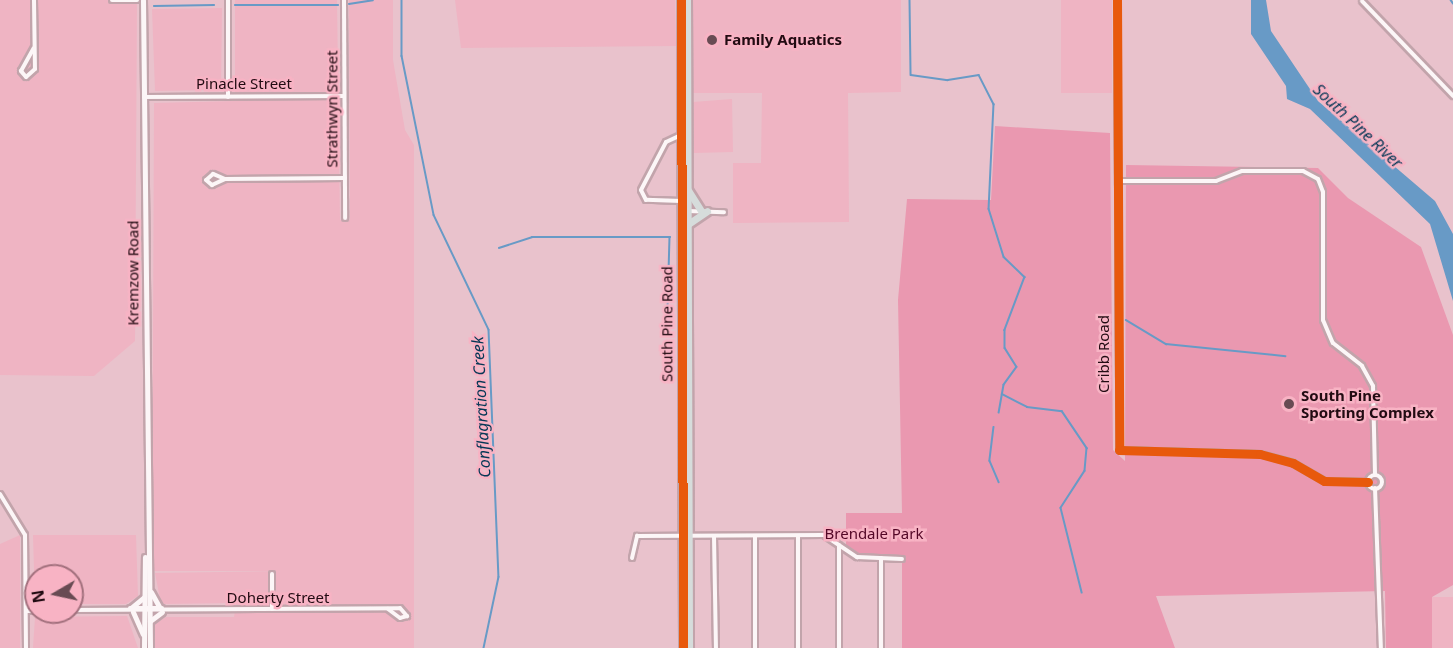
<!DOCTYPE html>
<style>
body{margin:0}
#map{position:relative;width:1453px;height:648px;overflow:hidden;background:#e9c2cc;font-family:"Noto Sans",sans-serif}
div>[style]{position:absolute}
.built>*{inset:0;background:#efb4c3}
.green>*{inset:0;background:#ea98b0}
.water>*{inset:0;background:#689ac6}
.stream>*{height:1.5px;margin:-0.75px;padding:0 0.75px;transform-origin:0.75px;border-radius:0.75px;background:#689ac6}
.roads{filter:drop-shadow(2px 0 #c2a4ab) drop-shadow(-2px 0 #c2a4ab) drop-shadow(0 2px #c2a4ab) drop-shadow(0 -2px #c2a4ab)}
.minor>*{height:4px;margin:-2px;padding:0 2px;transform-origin:2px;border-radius:2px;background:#fcf6f7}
.minor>.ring{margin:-2px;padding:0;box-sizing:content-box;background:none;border:4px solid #fcf6f7;border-radius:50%}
.tertiary>*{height:5px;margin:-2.5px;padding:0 2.5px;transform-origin:2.5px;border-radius:2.5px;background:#fcf6f7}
.trunk>*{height:7px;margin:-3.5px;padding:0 3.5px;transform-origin:3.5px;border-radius:3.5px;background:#d6dcdb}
.cycleway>*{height:9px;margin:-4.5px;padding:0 4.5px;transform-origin:4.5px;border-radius:4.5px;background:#e8590c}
.dots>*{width:16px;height:16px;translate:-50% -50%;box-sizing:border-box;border:3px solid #f8b3c4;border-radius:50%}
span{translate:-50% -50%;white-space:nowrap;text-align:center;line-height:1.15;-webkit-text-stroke:5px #f8b3c4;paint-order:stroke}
.poi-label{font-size:15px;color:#220b12;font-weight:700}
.left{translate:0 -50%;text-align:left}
.street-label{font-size:15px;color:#220b12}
.park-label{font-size:15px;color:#530626}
.water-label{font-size:16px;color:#053755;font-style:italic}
.north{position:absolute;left:24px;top:564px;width:60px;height:60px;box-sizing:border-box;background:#f8b3c4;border:2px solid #a2707d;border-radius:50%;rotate:261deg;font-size:16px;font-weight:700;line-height:24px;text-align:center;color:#220b12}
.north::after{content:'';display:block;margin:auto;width:21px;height:27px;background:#684b53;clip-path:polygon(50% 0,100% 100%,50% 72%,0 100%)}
</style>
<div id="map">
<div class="built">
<div style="clip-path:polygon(0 0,137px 0,135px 341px,94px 376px,0 375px)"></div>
<div style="clip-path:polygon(235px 0,337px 0,340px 220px,350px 220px,349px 0,393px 0,393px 60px,405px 130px,414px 145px,414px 648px,155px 648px,155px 624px,166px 617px,234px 617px,236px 603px,161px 604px,155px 573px,284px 571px,152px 571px,154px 103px,235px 101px)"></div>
<div style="clip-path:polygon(455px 0,675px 0,676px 46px,461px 48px)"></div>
<div style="clip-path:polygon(692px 0,901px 0,901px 92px,848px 93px,849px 222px,733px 223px,733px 163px,761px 163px,762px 93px,692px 93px)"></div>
<div style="clip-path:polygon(1061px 0,1112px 0,1112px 93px,1061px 93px)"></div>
<div style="clip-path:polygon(222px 8px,221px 90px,155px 91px,152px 9px)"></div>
<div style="clip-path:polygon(732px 99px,733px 152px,694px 153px,693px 102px)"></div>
<div style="clip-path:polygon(20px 535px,20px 648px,0 648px,0 544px)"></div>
<div style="clip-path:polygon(33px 535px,136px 535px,138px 596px,126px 604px,72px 604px,72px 576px,36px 576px,35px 604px)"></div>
<div style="clip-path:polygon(1432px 597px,1453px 597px,1453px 648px,1432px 648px)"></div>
<div style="clip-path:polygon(127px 616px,138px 648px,33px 648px,35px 617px)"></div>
</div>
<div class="green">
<div style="clip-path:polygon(995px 126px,1110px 133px,1113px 450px,1125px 461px,1126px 165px,1318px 168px,1348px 198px,1421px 247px,1453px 335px,1453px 585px,1432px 597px,1432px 648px,1386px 648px,1385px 591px,1156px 596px,1175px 648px,902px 648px,902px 556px,860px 556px,846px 546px,846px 513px,902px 513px,898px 300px,907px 199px,991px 200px)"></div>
</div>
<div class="water">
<div style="clip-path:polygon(1251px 0,1266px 0,1271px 31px,1318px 101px,1435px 201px,1453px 234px,1453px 301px,1430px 224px,1310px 109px,1287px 99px,1286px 86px,1251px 34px)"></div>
</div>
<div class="stream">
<div style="left:402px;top:0;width:56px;rotate:90deg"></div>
<div style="left:402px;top:56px;width:162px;rotate:78.6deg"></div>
<div style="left:434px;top:215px;width:127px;rotate:64.4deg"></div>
<div style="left:489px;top:330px;width:247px;rotate:87.7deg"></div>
<div style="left:499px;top:577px;width:73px;rotate:101.9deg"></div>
<div style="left:910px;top:0;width:75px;rotate:89.2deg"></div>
<div style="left:911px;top:75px;width:37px;rotate:8deg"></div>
<div style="left:948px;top:80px;width:31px;rotate:-9deg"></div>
<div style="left:979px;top:75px;width:33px;rotate:63deg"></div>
<div style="left:994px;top:104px;width:105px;rotate:92.7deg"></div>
<div style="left:989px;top:209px;width:50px;rotate:72.6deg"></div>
<div style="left:1004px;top:257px;width:29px;rotate:44deg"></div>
<div style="left:1025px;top:277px;width:57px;rotate:110.7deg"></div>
<div style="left:1005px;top:330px;width:18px;rotate:90deg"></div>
<div style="left:1005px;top:348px;width:22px;rotate:58deg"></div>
<div style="left:1017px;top:367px;width:22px;rotate:126deg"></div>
<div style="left:1004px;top:385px;width:28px;rotate:100deg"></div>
<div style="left:1451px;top:0;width:4px;rotate:56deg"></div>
<div style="left:349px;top:4px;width:24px;rotate:-9deg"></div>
<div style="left:235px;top:5px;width:103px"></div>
<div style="left:154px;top:6px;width:60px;rotate:-1deg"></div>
<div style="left:499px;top:248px;width:35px;rotate:-18deg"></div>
<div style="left:532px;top:237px;width:138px"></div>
<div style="left:670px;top:237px;width:70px;rotate:91.6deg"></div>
<div style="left:1126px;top:320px;width:47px;rotate:31deg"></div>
<div style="left:1166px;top:344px;width:120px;rotate:5.8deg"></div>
<div style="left:1002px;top:394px;width:28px;rotate:27deg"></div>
<div style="left:1027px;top:407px;width:35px;rotate:7deg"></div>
<div style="left:1062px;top:411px;width:45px;rotate:56deg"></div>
<div style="left:1087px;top:448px;width:23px;rotate:95deg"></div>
<div style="left:1085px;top:471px;width:44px;rotate:123deg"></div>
<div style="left:1061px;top:508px;width:87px;rotate:76deg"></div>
<div style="left:994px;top:427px;width:34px;rotate:97deg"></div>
<div style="left:990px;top:461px;width:23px;rotate:67deg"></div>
</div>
<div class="roads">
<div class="minor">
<div style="left:34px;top:0;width:69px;rotate:89.2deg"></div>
<div style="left:35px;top:69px;width:12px;rotate:138deg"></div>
<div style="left:26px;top:77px;width:8px;rotate:-130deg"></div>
<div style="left:21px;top:71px;width:26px;rotate:-61deg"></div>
<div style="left:112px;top:0;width:25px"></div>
<div style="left:228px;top:0;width:97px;rotate:90deg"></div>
<div style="left:344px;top:0;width:218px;rotate:89.7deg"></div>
<div style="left:1117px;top:0;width:450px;rotate:89.7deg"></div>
<div style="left:1119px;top:450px;width:141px;rotate:1.6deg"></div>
<div style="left:1260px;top:454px;width:34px;rotate:15deg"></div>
<div style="left:1293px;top:463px;width:36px;rotate:30deg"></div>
<div style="left:1324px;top:481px;width:44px;rotate:1.3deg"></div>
<div style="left:1362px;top:1px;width:132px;rotate:46.2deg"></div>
<div style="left:144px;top:97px;width:200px;rotate:-0.3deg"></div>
<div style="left:225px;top:179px;width:13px;rotate:-157deg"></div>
<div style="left:213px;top:174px;width:9px;rotate:139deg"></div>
<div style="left:206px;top:180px;width:8px;rotate:40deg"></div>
<div style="left:212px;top:185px;width:14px;rotate:-25deg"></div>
<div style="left:225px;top:179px;width:120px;rotate:-0.5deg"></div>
<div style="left:1119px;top:181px;width:97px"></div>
<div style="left:1216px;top:181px;width:28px;rotate:-21deg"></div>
<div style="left:1242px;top:171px;width:61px"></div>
<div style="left:1303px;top:171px;width:17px;rotate:28deg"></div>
<div style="left:1318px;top:179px;width:14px;rotate:69deg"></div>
<div style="left:1323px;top:192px;width:128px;rotate:90deg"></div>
<div style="left:1323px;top:320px;width:25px;rotate:67deg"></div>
<div style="left:1333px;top:343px;width:37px;rotate:38deg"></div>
<div style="left:1362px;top:366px;width:23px;rotate:61deg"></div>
<div style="left:1373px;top:386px;width:89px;rotate:88.7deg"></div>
<div style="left:681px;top:201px;width:35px;rotate:-178deg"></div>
<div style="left:646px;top:200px;width:11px;rotate:-117deg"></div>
<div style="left:641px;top:190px;width:54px;rotate:-62.5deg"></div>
<div style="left:666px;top:142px;width:17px;rotate:-25deg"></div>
<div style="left:688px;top:211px;width:36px;rotate:2deg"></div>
<div class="ring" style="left:1368px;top:475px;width:10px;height:10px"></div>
<div style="left:1375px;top:488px;width:160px;rotate:87.9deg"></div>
<div style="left:0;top:494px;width:48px;rotate:58.6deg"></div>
<div style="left:25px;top:535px;width:113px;rotate:89.5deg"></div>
<div style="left:714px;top:536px;width:112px;rotate:89deg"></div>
<div style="left:755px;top:536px;width:112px;rotate:90deg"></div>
<div style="left:798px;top:536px;width:112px;rotate:90deg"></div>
<div style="left:839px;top:545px;width:103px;rotate:90deg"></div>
<div style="left:632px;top:558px;width:23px;rotate:-77deg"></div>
<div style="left:637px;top:536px;width:187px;rotate:-0.3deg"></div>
<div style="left:824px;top:535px;width:40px;rotate:34deg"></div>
<div style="left:857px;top:557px;width:45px;rotate:2.5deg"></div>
<div style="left:881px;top:558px;width:90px;rotate:90deg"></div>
<div style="left:272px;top:574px;width:35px;rotate:90deg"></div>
<div style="left:130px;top:608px;width:32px"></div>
<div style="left:72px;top:610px;width:328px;rotate:-0.3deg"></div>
<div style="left:400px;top:608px;width:11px;rotate:49deg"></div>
<div style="left:407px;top:616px;width:7px;rotate:164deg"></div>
<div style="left:400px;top:618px;width:15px;rotate:-143deg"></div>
<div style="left:26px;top:611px;width:10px"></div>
</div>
<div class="tertiary">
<div style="left:143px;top:0;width:648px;rotate:89.38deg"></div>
<div style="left:151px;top:592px;width:18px;rotate:61deg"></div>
<div style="left:131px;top:608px;width:17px;rotate:-40deg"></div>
<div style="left:133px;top:612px;width:24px;rotate:66deg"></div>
<div style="left:150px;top:621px;width:15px;rotate:-37deg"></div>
<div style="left:144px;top:648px;width:91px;rotate:-89.4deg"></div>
</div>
<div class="trunk">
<div style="left:681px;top:0;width:648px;rotate:89.82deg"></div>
<div style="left:687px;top:0;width:648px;rotate:89.82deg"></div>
<div style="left:688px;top:190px;width:25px;rotate:58deg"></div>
<div style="left:688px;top:224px;width:23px;rotate:-34deg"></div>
</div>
</div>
<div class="cycleway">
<div style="left:681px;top:0;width:648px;rotate:89.82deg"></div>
<div style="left:1117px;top:0;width:450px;rotate:89.7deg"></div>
<div style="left:1119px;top:450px;width:141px;rotate:1.6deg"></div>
<div style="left:1260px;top:454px;width:34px;rotate:15deg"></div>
<div style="left:1293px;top:463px;width:36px;rotate:30deg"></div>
<div style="left:1324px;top:481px;width:44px;rotate:1.3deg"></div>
</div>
<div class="dots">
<div style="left:712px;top:40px;background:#684b53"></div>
<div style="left:1289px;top:404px;background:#684b53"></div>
</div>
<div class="poi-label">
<span class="left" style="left:724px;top:40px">Family Aquatics</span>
<span class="left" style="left:1301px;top:404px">South Pine<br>Sporting Complex</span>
</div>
<div class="street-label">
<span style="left:244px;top:84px">Pinacle Street</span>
<span style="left:332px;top:109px;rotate:-90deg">Strathwyn Street</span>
<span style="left:133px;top:273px;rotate:-90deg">Kremzow Road</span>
<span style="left:667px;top:324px;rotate:-90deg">South Pine Road</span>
<span style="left:1104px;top:354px;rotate:-90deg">Cribb Road</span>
<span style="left:278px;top:598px">Doherty Street</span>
</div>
<div class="park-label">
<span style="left:874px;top:534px">Brendale Park</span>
</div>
<div class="water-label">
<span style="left:1358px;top:126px;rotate:43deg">South Pine River</span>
<span style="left:481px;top:407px;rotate:-93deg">Conflagration Creek</span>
</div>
<div class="north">N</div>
</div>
